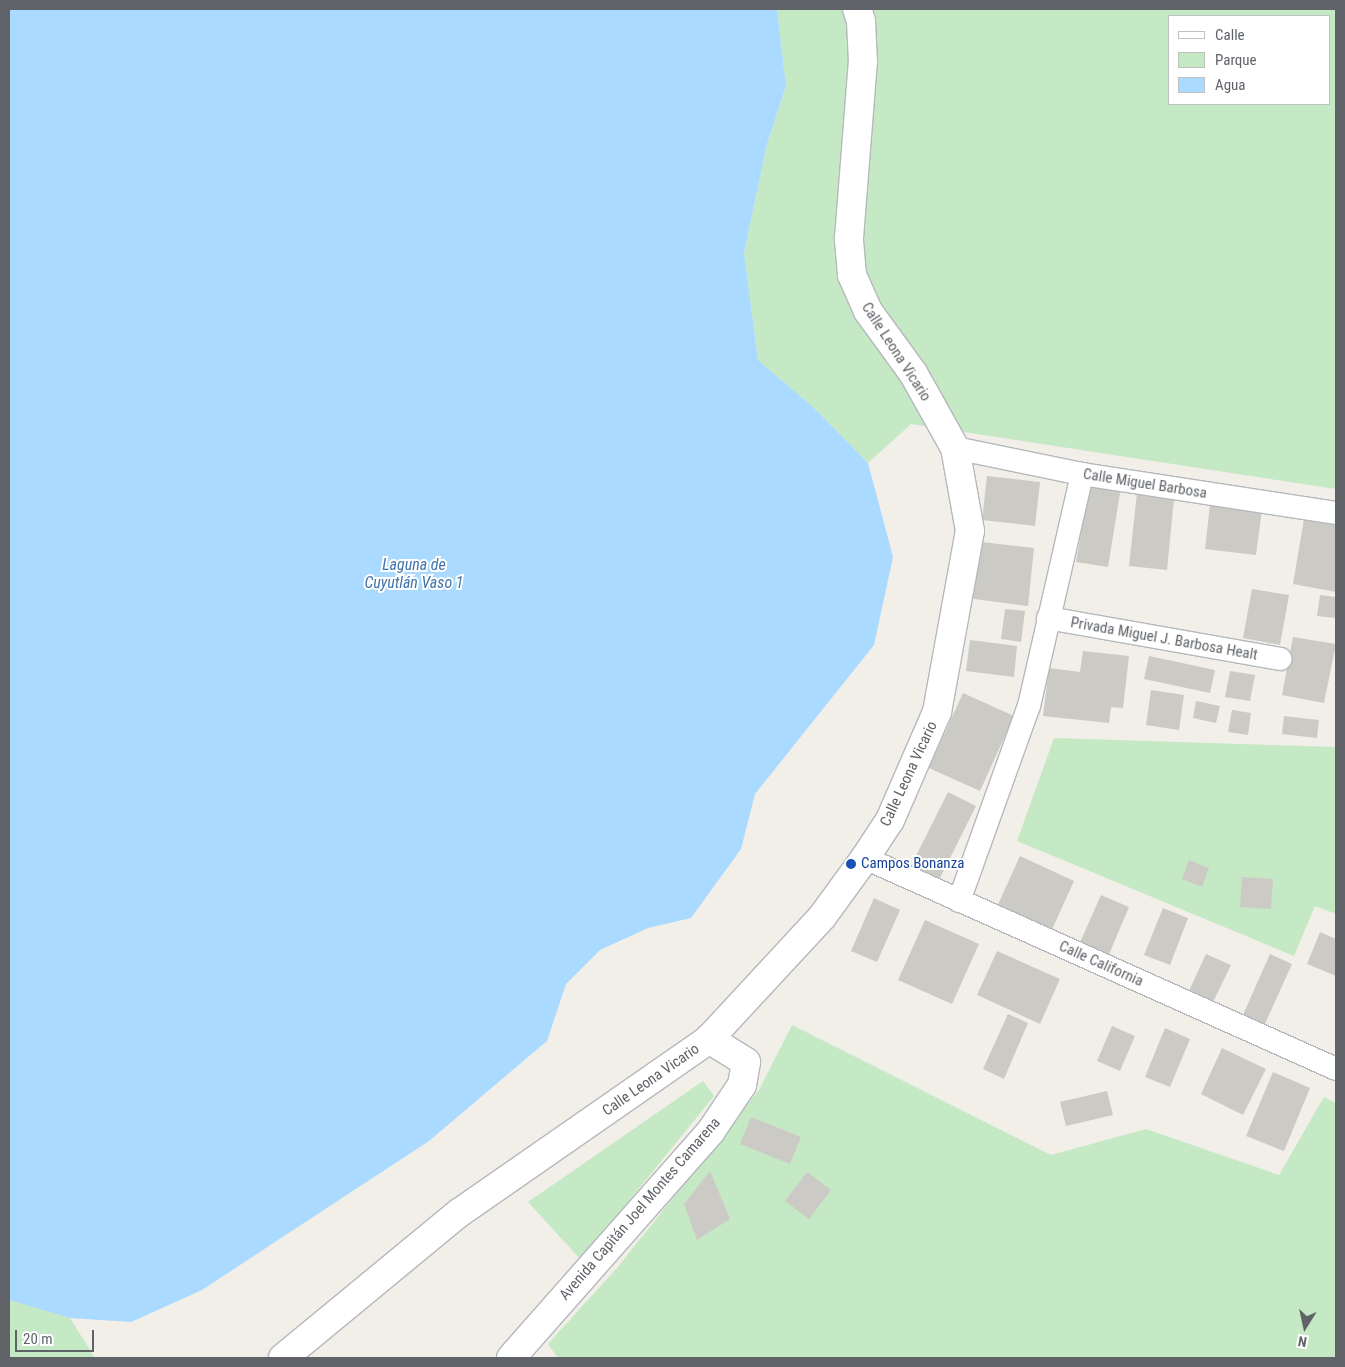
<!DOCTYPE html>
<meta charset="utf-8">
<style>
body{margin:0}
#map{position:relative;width:1345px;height:1367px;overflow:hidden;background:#f1efe8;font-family:"Roboto Condensed",sans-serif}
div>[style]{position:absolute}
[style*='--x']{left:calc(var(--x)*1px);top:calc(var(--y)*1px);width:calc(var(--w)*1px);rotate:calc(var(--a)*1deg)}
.green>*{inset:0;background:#c5e8c5}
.water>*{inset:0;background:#aadaff}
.building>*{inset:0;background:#cccac5}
.roads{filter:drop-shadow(1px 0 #b5b8bc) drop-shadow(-1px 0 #b5b8bc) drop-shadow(0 1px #b5b8bc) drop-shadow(0 -1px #b5b8bc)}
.street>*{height:22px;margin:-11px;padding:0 11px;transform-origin:11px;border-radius:11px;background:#fff}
.secondary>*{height:28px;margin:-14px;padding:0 14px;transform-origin:14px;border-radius:14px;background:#fff}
.dots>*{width:14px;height:14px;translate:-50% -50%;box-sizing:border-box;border:2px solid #fff;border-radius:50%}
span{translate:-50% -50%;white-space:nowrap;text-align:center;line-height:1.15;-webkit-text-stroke:4px #fff;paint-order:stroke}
.street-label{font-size:15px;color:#5f6368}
.transit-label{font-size:15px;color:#164399}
.left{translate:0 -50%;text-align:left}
.water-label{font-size:16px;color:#4174aa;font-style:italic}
.frame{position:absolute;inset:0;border:10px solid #5f6368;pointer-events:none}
.legend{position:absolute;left:1168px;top:15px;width:162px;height:90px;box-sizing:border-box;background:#fff;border:1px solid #bfc1c3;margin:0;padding:6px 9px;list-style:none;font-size:15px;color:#5f6368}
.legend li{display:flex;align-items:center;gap:10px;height:25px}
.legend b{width:25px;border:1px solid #bfc1c3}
.north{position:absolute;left:1280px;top:1302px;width:50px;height:50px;-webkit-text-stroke:4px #fff;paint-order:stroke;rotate:190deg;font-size:14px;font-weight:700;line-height:20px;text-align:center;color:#5f6368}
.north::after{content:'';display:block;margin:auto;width:18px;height:22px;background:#5f6368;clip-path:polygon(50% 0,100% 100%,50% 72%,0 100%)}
.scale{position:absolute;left:15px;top:1330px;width:79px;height:22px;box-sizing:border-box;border:2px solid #5f6368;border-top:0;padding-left:6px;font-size:15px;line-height:18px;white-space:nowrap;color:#5f6368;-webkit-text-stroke:4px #fff;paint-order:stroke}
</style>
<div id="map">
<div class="green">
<i style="clip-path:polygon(evenodd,777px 9px,1336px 9px,1336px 489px,911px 424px,868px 463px,813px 407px,758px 360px,744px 253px,767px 144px,786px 86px,777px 9px,1169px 16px,1329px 16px,1329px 104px,1169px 104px,1169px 16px)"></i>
<i style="clip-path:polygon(1054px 738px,1336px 747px,1336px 914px,1315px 906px,1294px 956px,1017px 841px)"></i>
<i style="clip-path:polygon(792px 1025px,1051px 1155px,1146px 1129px,1279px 1175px,1324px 1097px,1336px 1103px,1336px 1358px,558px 1358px,548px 1344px,617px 1268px,759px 1090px)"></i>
<i style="clip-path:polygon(703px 1081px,714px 1096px,581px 1260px,528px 1202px)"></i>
<i style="clip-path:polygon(9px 1300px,70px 1318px,95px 1358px,9px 1358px)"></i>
</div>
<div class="water">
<i style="clip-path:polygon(9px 9px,777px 9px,786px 86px,767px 144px,744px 253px,758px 360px,813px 407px,868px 463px,893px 557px,874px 645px,755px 794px,741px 849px,691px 918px,648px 928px,600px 950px,566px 984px,547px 1041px,429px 1141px,202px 1290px,131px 1322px,70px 1318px,9px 1300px)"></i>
</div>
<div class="building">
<i style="clip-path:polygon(987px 476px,1040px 482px,1035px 526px,982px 520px)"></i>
<i style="clip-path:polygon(1090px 482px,1121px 487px,1108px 567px,1076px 562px)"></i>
<i style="clip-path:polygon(1138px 484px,1175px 489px,1167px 570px,1129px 566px)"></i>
<i style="clip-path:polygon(1211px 496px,1263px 502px,1256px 555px,1205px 549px)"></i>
<i style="clip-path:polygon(1304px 519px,1336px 525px,1336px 592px,1293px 584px)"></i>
<i style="clip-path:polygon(973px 541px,1034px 548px,1028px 606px,967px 598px)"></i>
<i style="clip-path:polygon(1252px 589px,1289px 595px,1280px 645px,1243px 638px)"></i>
<i style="clip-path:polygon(1320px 595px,1336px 597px,1336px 618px,1317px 616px)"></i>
<i style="clip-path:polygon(1005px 609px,1025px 611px,1021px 642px,1001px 639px)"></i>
<i style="clip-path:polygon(1293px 637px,1336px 644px,1324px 703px,1282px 695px)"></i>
<i style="clip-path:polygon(970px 640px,1017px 646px,1014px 677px,966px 671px)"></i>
<i style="clip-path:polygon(1083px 651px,1129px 656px,1123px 708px,1111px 707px,1109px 723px,1043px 716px,1049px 668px,1080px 672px)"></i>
<i style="clip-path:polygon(1149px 656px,1215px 670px,1210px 693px,1144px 679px)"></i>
<i style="clip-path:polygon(1230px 671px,1255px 675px,1250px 701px,1225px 697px)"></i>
<i style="clip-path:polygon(1151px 690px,1184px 695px,1179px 730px,1146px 725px)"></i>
<i style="clip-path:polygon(963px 693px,1014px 716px,980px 791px,929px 768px)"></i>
<i style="clip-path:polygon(1196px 701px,1220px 706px,1216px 723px,1193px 718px)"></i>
<i style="clip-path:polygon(1232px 710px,1251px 713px,1248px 735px,1228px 732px)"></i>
<i style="clip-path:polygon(1284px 716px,1319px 720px,1317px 738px,1282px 734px)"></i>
<i style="clip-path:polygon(948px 792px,976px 806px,938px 882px,910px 868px)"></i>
<i style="clip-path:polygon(1020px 856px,1074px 881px,1049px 936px,995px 911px)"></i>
<i style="clip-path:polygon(1189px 860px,1209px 868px,1202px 887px,1182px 879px)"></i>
<i style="clip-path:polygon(1242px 877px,1273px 879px,1271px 909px,1240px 907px)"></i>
<i style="clip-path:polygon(1101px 895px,1129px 907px,1107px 959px,1078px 947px)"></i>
<i style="clip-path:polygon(874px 898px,900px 910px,877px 962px,851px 951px)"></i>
<i style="clip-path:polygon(1163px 908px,1188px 918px,1170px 965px,1144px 955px)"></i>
<i style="clip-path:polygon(925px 920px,979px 944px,952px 1004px,898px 980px)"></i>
<i style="clip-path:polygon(1320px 932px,1336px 939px,1336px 976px,1307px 964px)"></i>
<i style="clip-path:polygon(997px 951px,1060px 979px,1040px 1024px,977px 995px)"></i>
<i style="clip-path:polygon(1206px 954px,1231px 965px,1213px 1002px,1189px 991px)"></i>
<i style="clip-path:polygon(1270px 954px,1292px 964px,1264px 1026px,1242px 1017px)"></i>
<i style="clip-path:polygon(1008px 1014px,1028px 1023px,1004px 1079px,983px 1069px)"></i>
<i style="clip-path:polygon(1112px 1026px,1135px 1036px,1120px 1071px,1097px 1061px)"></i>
<i style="clip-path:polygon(1165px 1028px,1190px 1039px,1170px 1087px,1145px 1077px)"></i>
<i style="clip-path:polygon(1222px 1048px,1266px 1069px,1243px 1115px,1201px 1094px)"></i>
<i style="clip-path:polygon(1273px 1072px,1310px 1088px,1284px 1151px,1246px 1136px)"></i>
<i style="clip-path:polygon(1107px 1091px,1113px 1115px,1066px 1126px,1060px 1102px)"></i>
<i style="clip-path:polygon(751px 1117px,801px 1137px,790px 1164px,740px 1144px)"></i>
<i style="clip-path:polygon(710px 1171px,730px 1219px,697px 1240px,684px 1204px)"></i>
<i style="clip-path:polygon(807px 1172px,831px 1190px,809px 1219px,785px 1201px)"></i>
</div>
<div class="roads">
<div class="street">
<i style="--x:955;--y:448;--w:130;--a:11.6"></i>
<i style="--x:1082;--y:474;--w:257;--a:8.7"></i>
<i style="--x:1048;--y:618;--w:236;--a:10"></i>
<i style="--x:865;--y:858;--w:516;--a:24.13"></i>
<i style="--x:959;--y:901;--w:207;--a:-70.3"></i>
<i style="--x:1029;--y:706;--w:238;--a:-77.1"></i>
</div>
<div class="secondary">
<i style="--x:283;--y:1358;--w:228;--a:-39.5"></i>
<i style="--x:459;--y:1213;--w:305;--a:-34.8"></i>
<i style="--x:709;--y:1039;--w:166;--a:-47.2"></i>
<i style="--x:822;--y:917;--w:73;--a:-53.9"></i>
<i style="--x:865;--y:858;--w:45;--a:-56.7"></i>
<i style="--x:890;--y:820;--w:118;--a:-66.5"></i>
<i style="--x:937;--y:712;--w:184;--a:-79.7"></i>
<i style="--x:970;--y:531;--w:84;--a:-100.2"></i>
<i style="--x:955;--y:448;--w:86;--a:-119.2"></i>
<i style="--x:913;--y:373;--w:77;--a:-126"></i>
<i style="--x:868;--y:311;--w:39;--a:-114"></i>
<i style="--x:852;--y:275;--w:37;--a:-95"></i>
<i style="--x:849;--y:238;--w:177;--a:-85.5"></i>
<i style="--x:863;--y:62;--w:41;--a:-92.8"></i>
<i style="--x:861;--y:21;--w:13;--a:-108"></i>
<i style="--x:511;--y:1358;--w:303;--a:-48.6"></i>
<i style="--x:711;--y:1131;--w:55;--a:-56"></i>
<i style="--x:742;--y:1085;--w:23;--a:-80"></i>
<i style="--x:746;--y:1062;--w:44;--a:-148.1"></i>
</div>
</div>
<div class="dots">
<i style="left:851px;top:864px;background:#1a4fb4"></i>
</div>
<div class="street-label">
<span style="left:896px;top:352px;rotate:57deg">Calle Leona Vicario</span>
<span style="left:1145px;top:484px;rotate:9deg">Calle Miguel Barbosa</span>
<span style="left:1164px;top:639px;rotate:10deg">Privada Miguel J. Barbosa Healt</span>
<span style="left:909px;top:774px;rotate:-65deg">Calle Leona Vicario</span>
<span style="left:1101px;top:964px;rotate:24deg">Calle California</span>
<span style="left:651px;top:1080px;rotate:-35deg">Calle Leona Vicario</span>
<span style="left:640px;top:1209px;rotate:-49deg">Avenida Capitán Joel Montes Camarena</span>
</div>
<div class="transit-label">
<span class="left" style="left:861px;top:864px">Campos Bonanza</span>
</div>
<div class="water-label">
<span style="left:414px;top:574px">Laguna de<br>Cuyutlán Vaso 1</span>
</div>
<div class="frame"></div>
<ul class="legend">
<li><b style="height:6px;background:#fff"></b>Calle</li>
<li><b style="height:14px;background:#c5e8c5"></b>Parque</li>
<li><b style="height:14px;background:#aadaff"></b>Agua</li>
</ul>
<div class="north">N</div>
<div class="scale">20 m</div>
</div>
